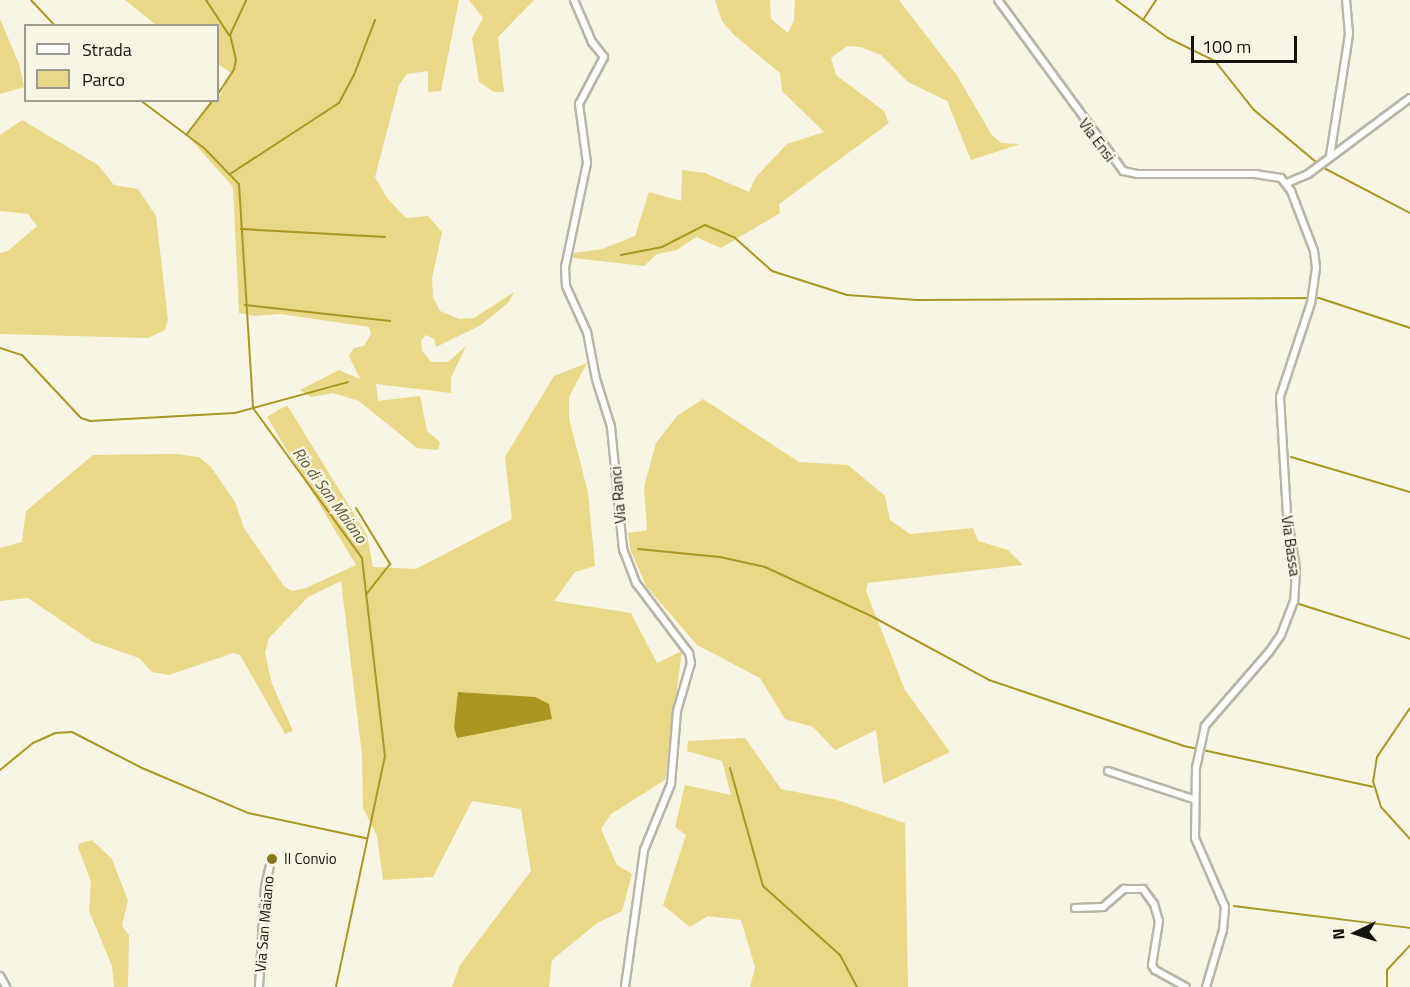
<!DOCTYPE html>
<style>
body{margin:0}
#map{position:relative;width:1410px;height:987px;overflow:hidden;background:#f8f5e5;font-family:"Titillium Web",sans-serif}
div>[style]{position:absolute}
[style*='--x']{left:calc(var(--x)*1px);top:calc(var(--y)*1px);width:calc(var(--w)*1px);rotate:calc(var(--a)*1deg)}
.green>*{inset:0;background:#e8d887}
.water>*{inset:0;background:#aa9620}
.stream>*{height:2px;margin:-1px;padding:0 1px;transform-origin:1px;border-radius:1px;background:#aa9620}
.roads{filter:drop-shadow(2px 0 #b8b5a6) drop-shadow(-2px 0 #b8b5a6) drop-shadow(0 2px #b8b5a6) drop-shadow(0 -2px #b8b5a6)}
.minor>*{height:6px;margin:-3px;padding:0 3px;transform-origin:3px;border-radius:3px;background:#fff}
.dots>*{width:16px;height:16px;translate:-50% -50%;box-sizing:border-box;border:3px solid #f8f5e5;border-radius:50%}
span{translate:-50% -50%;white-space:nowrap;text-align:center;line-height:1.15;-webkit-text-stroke:5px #f8f5e5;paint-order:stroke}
.street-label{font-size:15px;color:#15140e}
.poi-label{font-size:15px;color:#15140e}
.left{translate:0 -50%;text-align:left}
.water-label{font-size:16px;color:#5e562a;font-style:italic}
.legend{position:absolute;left:24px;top:24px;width:195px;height:78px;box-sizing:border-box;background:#f8f5e5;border:2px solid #9d9b8f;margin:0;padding:8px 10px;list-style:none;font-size:18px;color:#15140e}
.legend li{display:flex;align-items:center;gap:12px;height:30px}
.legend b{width:30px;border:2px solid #9d9b8f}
.north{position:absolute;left:1326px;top:903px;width:60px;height:60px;-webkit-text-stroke:4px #f8f5e5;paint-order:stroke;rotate:266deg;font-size:16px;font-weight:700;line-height:24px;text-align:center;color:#15140e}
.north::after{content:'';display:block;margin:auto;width:21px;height:27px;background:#15140e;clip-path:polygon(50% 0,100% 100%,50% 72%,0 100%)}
.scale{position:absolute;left:1191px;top:36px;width:106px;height:27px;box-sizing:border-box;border:3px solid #15140e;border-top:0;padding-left:8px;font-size:18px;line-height:21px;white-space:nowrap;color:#15140e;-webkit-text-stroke:4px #f8f5e5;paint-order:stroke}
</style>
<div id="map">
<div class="green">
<i style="clip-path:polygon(125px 0,459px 0,441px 91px,428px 92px,428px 71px,407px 74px,399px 85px,375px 177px,387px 198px,406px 218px,428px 216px,442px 232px,432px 278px,433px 297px,440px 311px,459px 319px,474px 318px,514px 292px,509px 302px,481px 325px,436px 347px,434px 339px,426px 335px,421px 340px,422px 351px,431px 362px,448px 362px,466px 346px,451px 378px,451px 393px,376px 384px,378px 401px,420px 396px,427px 431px,440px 442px,438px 450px,417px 448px,359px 401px,333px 393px,311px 397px,300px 390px,339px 370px,360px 379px,349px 356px,354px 348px,364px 346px,371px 334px,369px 327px,280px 314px,255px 316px,239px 313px,233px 187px,187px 135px,213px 101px,218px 100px,231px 73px,218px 64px,218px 26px,156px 25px)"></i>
<i style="clip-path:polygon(469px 0,534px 0,498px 37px,504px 92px,494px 92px,479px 82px,472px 38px,483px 18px)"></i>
<i style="clip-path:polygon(715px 0,770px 0,771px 19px,788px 33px,794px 20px,795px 0,899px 0,958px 77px,991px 134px,1001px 143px,1020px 144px,971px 160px,947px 101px,908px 82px,881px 55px,861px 47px,847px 46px,831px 58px,836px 75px,884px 111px,889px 123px,779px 204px,780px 213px,721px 248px,696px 237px,677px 250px,657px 254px,644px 266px,573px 258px,574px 253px,602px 249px,635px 236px,649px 192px,681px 201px,682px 170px,705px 173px,749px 192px,756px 177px,787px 144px,824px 132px,782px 91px,780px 73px,734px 35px,722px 21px)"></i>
<i style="clip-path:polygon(0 19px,19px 64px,24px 87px,0 94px)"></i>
<i style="clip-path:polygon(22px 120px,98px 165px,114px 185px,138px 189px,156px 216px,168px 320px,165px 330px,148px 338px,0 334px,0 253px,8px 251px,37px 226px,28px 214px,0 211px,0 135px)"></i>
<i style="clip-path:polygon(587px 363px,569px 397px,569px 418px,588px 493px,595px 566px,575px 572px,554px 601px,631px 613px,657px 663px,682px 651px,665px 780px,611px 814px,601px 829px,617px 865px,632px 874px,622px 911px,597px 923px,552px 960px,549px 987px,452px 987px,460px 965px,531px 871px,521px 809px,472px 801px,433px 877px,383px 880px,377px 836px,363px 808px,362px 755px,341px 581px,308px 597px,269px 638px,265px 653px,272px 684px,293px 731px,285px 734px,240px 655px,233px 653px,169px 675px,152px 672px,139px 658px,93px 642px,28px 598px,0 601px,0 548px,22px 542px,26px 511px,93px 455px,175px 454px,199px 457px,211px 467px,235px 502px,244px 528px,284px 586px,292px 591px,306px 588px,356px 565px,267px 417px,287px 405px,367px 535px,373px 567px,416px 569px,512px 519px,505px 457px,554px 376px)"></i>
<i style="clip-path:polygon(703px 399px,799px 462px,848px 465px,885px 496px,890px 520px,910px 534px,973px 528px,978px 541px,1008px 550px,1023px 565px,868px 583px,866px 591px,905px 690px,950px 752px,883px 784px,876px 730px,835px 750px,813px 727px,785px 719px,760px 678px,697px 645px,646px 586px,631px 551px,628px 533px,647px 530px,644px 487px,656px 443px,677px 416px)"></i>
<i style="clip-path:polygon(745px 738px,781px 789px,837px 800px,905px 823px,908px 987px,750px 987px,755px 967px,741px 920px,708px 916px,690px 927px,663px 905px,686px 835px,675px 827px,685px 785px,731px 795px,722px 761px,687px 751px,688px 741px)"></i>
<i style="clip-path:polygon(92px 840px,112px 859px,128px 901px,122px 926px,129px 935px,128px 987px,114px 987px,112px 966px,89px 911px,91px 882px,78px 847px,80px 843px)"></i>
</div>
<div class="water">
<i style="clip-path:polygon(458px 692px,535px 697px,549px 704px,552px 719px,457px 738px,454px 727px)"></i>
</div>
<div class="stream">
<i style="--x:31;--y:0;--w:35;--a:47"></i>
<i style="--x:206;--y:0;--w:42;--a:56.7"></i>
<i style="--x:1116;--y:0;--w:64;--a:36.2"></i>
<i style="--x:1168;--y:38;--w:52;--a:26.1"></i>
<i style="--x:1215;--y:61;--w:63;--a:51.5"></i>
<i style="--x:1254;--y:110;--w:89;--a:40"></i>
<i style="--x:1322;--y:167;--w:99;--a:27.6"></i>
<i style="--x:1143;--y:20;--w:24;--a:-57"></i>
<i style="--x:218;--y:94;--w:30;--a:-57"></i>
<i style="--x:234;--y:69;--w:9;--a:-77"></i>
<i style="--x:236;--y:60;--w:26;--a:-103"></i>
<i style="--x:230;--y:35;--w:38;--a:-65"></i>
<i style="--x:140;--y:100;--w:80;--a:36.9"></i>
<i style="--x:204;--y:148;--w:50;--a:45.8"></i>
<i style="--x:239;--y:184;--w:224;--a:86.4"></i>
<i style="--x:253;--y:408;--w:185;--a:54"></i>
<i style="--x:362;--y:558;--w:199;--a:83.4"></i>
<i style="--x:385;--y:756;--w:236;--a:102"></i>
<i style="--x:187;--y:134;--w:43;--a:-52.6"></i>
<i style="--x:230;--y:174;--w:130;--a:-33.1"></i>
<i style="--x:339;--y:103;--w:32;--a:-62"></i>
<i style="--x:354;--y:75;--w:59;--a:-69.1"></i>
<i style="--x:241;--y:229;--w:144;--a:3.2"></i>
<i style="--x:621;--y:255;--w:42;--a:-11"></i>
<i style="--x:662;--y:247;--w:48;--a:-27.1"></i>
<i style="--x:705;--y:225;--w:33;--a:23"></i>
<i style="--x:735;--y:238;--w:50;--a:41.7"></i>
<i style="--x:772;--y:271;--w:79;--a:17.7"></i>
<i style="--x:847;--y:295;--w:70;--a:4.1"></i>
<i style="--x:917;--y:300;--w:402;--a:-0.3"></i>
<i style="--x:1319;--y:298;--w:96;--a:18.2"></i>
<i style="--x:245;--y:305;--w:146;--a:6.3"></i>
<i style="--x:0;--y:348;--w:23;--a:18"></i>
<i style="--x:22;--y:355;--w:86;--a:46.9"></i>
<i style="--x:81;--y:418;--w:9;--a:18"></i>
<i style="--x:90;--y:421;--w:145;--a:-3.2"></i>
<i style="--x:235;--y:413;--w:117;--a:-15.3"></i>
<i style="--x:1291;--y:457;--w:124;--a:16.4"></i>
<i style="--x:356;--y:508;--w:66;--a:58.7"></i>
<i style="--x:390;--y:564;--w:39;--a:128"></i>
<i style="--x:638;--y:549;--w:82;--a:5.6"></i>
<i style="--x:720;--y:557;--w:46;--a:12.5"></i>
<i style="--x:765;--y:567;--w:119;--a:24.8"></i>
<i style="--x:873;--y:617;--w:132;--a:28.5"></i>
<i style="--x:989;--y:680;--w:206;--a:18.7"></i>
<i style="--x:1184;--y:746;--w:193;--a:12.2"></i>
<i style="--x:1299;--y:604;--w:116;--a:17.5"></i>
<i style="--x:1410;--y:708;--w:59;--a:124"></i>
<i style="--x:1377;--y:757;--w:24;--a:99"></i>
<i style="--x:1373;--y:781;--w:27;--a:73"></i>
<i style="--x:1381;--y:807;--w:43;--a:47.8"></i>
<i style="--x:730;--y:768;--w:123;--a:74.4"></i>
<i style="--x:763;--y:886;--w:103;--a:41.9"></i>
<i style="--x:840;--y:955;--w:36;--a:62"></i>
<i style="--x:0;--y:770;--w:43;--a:-39.3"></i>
<i style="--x:33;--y:743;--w:24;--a:-24"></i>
<i style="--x:55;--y:733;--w:17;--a:-3"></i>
<i style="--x:72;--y:732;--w:79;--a:27.2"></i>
<i style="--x:142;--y:768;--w:115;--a:23"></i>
<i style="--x:248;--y:813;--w:121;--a:12"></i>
<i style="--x:1234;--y:906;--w:177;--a:7.1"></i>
<i style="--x:1387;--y:987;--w:17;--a:-90"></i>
<i style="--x:1387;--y:970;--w:34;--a:-47"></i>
</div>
<div class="roads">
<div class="minor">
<i style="--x:574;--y:0;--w:46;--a:66.8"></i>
<i style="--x:592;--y:42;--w:19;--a:51"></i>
<i style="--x:604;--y:57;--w:53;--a:118"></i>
<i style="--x:579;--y:104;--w:60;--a:82.3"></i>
<i style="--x:587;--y:163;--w:106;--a:101.9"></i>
<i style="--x:565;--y:267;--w:19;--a:87"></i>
<i style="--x:566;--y:286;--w:51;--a:65.5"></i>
<i style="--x:587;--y:332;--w:48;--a:79.2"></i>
<i style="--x:596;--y:379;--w:50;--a:72.6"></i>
<i style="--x:611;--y:427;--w:123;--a:84.4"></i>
<i style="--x:623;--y:549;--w:36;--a:69"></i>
<i style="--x:636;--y:583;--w:88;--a:52.9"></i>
<i style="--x:689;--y:653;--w:10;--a:79"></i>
<i style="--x:691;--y:663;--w:50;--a:106.3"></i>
<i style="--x:677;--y:711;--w:73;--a:94.7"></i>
<i style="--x:671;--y:784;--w:71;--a:112.2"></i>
<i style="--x:644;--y:850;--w:138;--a:97.9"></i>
<i style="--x:998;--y:0;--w:212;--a:53.8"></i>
<i style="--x:1123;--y:171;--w:14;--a:12"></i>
<i style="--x:1137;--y:174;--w:118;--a:0"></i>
<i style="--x:1255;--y:174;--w:26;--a:9"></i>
<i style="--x:1281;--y:178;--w:16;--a:52"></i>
<i style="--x:1291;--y:191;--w:64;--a:69"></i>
<i style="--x:1314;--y:251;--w:17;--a:83"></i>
<i style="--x:1316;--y:268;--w:35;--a:98"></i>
<i style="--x:1311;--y:303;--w:99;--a:108.3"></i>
<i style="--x:1280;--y:397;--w:118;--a:86.6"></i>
<i style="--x:1287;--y:515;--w:54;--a:80.4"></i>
<i style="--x:1296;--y:568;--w:33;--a:93"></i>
<i style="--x:1294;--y:601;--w:36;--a:111"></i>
<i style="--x:1281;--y:635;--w:21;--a:125"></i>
<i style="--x:1269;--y:652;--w:98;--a:130.9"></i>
<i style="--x:1205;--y:726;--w:43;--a:102.1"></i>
<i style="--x:1196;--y:768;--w:70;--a:90.8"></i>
<i style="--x:1195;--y:838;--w:75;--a:66.5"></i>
<i style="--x:1225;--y:907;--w:23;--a:95"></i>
<i style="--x:1223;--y:930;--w:59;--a:106.6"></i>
<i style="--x:1330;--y:156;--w:123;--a:-81.1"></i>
<i style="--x:1349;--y:34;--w:34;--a:-95"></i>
<i style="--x:1287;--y:183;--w:23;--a:-23"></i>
<i style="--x:1308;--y:174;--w:127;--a:-36.7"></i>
<i style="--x:1108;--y:771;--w:89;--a:18.2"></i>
<i style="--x:1075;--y:908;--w:28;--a:-2"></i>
<i style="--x:1103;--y:907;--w:28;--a:-41"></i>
<i style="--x:1124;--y:889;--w:19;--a:0"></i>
<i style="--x:1143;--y:889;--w:19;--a:54"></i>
<i style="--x:1154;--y:904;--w:18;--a:74"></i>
<i style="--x:1159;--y:921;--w:45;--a:99"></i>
<i style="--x:1152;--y:965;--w:6;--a:59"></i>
<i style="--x:1155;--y:970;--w:35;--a:29"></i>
<i style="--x:0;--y:976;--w:13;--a:61"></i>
<i style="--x:259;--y:987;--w:100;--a:-86.6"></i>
<i style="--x:265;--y:887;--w:26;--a:-77"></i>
</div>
</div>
<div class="dots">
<i style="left:272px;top:859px;background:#867519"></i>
</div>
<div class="street-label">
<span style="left:1097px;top:140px;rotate:53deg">Via Ensi</span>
<span style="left:618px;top:495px;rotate:-95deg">Via Ranci</span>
<span style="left:1291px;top:546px;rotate:82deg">Via Bassa</span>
<span style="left:264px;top:924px;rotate:-85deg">Via San Maiano</span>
</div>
<div class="poi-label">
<span class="left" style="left:284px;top:859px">Il Convio</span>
</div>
<div class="water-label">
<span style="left:330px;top:495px;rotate:54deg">Rio di San Maiano</span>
</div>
<ul class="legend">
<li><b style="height:8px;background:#fff"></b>Strada</li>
<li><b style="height:16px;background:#e8d887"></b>Parco</li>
</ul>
<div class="north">N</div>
<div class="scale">100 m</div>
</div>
